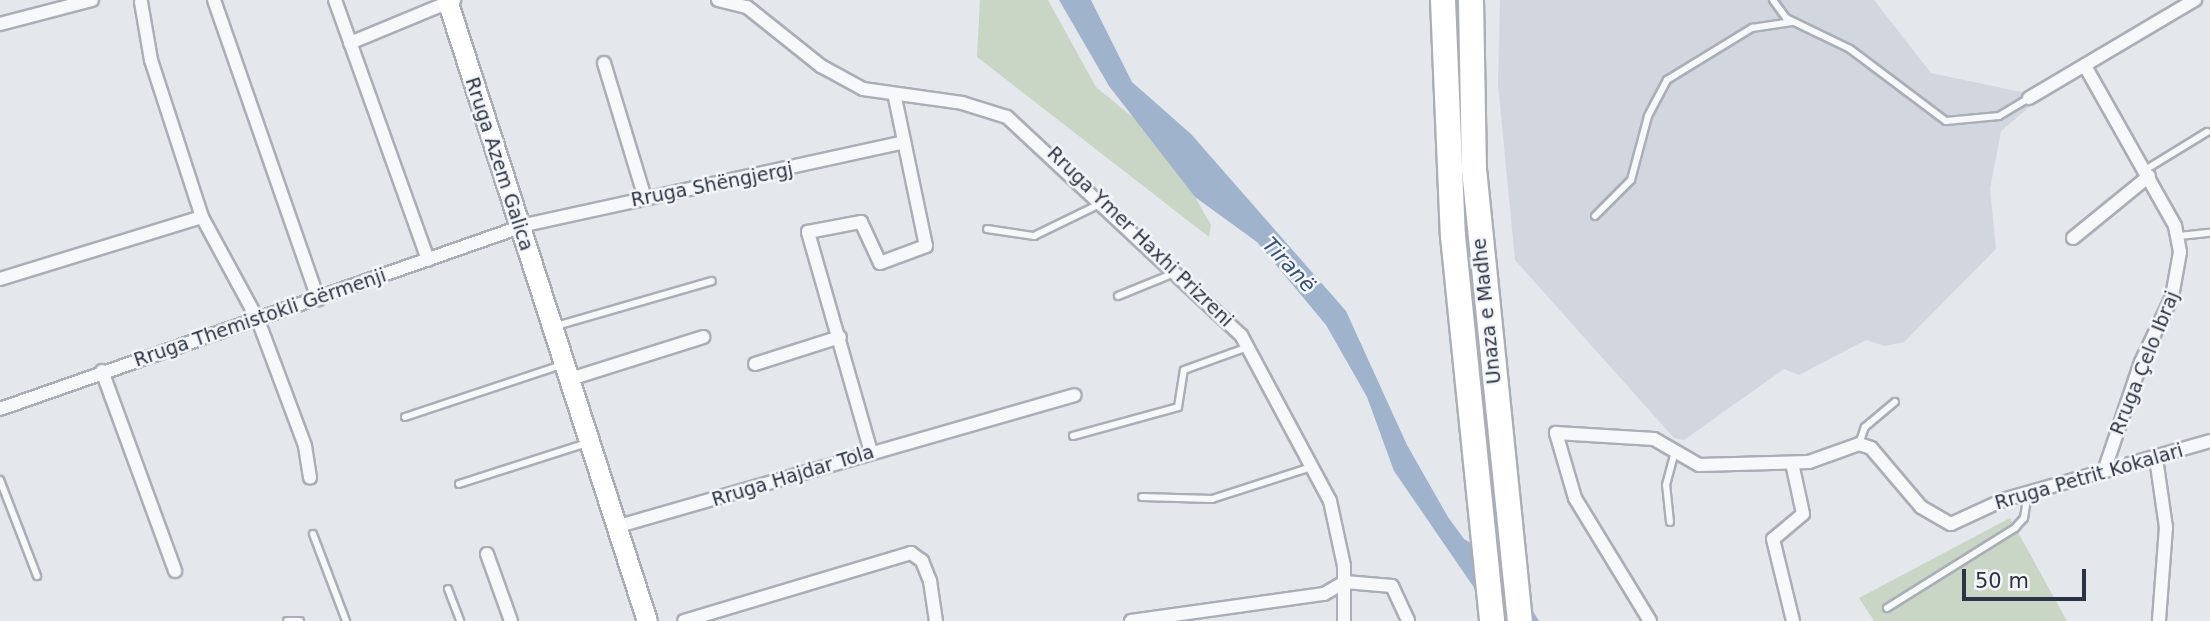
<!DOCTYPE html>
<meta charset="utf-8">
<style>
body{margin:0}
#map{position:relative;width:2210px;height:621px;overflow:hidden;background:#e4e7ec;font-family:"DejaVu Sans",sans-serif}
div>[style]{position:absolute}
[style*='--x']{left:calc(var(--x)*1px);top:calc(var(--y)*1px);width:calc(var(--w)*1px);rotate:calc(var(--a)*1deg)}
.built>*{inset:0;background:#d2d6de}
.green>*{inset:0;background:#c9d6c5}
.water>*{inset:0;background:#9fb4cc}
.roads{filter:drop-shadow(2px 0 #a9aeb7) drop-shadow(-2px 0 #a9aeb7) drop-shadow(0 2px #a9aeb7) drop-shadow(0 -2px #a9aeb7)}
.lane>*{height:6px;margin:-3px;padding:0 3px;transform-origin:3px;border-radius:3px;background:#f7f8fa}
.street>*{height:12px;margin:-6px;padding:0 6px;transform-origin:6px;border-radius:6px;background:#f7f8fa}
.secondary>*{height:19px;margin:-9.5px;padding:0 9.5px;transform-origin:9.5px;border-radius:9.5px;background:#fff}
.highway>*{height:24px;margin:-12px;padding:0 12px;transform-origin:12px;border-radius:12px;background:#fff}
span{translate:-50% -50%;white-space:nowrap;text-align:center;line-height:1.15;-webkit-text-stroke:5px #f4f6f9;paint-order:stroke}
.street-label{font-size:19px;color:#2b3445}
.water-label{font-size:21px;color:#34527a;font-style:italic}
.scale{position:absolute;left:1962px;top:569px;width:124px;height:32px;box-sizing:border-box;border:4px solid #2b3445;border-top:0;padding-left:9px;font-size:21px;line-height:24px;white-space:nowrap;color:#2b3445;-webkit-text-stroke:5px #f4f6f9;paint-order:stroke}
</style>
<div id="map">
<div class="built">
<i style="clip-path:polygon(1500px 0,1874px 0,1931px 73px,2021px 92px,2033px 104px,2001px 131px,1990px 189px,1996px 249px,1904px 342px,1885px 346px,1866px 340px,1799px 375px,1784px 369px,1684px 440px,1674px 438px,1515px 260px,1498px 84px)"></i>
</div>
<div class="green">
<i style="clip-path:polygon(980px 0,1048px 0,1096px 87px,1140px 123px,1195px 197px,1211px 225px,1209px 237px,977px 57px)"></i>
<i style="clip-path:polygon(2010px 518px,2067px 621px,1874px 621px,1859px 598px)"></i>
</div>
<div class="water">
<i style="clip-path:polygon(1059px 0,1091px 0,1132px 82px,1191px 134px,1346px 311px,1407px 445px,1448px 517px,1464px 539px,1500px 560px,1510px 554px,1506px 567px,1539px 621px,1505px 621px,1475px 589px,1394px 471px,1367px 397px,1326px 325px,1257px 242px,1195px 197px,1109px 86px)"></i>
</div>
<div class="roads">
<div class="lane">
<i style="--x:1773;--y:0;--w:22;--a:54"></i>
<i style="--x:1786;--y:18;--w:71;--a:25.8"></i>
<i style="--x:1850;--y:49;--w:120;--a:36.9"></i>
<i style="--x:1946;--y:121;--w:53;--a:-5.4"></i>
<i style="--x:1999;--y:116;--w:35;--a:-31"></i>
<i style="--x:2145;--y:170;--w:73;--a:-31.5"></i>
<i style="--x:1595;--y:216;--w:51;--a:-45"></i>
<i style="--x:1631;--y:180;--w:66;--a:-75.1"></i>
<i style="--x:1648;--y:116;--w:41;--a:-62.2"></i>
<i style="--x:1667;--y:80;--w:100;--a:-31.5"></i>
<i style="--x:1752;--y:28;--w:40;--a:-8.5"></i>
<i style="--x:987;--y:229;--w:48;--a:8.5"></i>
<i style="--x:1034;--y:236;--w:76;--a:-25.9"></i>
<i style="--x:2179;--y:236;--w:31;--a:-6"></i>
<i style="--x:1118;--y:296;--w:58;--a:-22.2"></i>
<i style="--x:556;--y:326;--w:162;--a:-16.1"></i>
<i style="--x:405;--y:417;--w:164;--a:-18.4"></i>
<i style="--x:1073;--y:436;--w:109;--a:-15.4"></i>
<i style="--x:1178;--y:407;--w:37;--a:-81"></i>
<i style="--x:1184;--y:370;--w:68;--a:-19.8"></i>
<i style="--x:1859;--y:444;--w:18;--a:-71"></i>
<i style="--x:1865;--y:427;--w:39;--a:-40"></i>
<i style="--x:0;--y:480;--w:103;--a:68.9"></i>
<i style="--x:459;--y:484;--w:134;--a:-17.8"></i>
<i style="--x:1142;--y:497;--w:70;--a:1.6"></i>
<i style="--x:1212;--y:499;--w:104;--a:-17.9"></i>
<i style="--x:1670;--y:522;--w:37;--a:-96"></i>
<i style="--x:1666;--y:485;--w:30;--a:-75"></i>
<i style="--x:313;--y:534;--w:93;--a:69.2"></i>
<i style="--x:448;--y:589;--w:34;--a:69"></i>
<i style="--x:1887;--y:608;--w:151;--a:-32"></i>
<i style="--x:2015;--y:528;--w:13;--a:-48"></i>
<i style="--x:2024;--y:518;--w:25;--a:-81"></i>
<i style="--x:287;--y:621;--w:13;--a:0"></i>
</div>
<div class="street">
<i style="--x:214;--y:0;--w:317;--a:70.8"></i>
<i style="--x:335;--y:0;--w:276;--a:70.3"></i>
<i style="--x:718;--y:0;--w:30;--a:14"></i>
<i style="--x:747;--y:7;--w:95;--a:38.6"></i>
<i style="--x:821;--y:66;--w:48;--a:28.7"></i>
<i style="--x:863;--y:89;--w:100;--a:8"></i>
<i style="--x:962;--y:103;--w:47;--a:17.3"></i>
<i style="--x:1007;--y:117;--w:320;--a:43"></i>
<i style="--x:1241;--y:335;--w:188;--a:61.8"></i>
<i style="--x:1330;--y:501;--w:66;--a:77.8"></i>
<i style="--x:1344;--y:566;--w:55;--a:90"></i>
<i style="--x:141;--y:2;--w:59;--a:80.2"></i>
<i style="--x:151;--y:60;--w:165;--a:72"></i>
<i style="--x:202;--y:217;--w:117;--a:61.5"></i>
<i style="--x:258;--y:320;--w:134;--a:69.5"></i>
<i style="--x:305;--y:446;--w:32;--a:81"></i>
<i style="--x:0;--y:24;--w:95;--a:-14.6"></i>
<i style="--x:350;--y:43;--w:113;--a:-22.5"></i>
<i style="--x:604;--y:63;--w:141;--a:73.1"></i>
<i style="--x:2085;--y:66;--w:184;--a:60.6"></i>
<i style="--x:2175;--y:226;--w:26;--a:79"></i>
<i style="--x:2180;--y:252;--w:46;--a:100.1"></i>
<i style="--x:2172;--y:297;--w:72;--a:115.5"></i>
<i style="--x:2141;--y:362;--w:115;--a:108.7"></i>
<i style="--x:2029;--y:98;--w:193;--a:-30.6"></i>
<i style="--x:2073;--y:238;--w:98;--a:-39.2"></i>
<i style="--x:0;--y:279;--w:211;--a:-17.1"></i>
<i style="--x:755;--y:364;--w:89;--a:-17.6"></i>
<i style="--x:102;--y:371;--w:213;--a:69.9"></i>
<i style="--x:567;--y:380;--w:143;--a:-17.5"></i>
<i style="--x:0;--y:409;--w:560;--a:-19.28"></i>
<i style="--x:529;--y:224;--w:384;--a:-12.3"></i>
<i style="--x:871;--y:452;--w:229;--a:-106"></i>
<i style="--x:808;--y:232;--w:54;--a:-10.7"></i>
<i style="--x:861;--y:222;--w:45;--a:65.1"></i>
<i style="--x:880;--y:263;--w:49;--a:-20.3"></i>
<i style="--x:926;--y:246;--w:151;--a:-101.8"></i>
<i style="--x:2156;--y:458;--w:70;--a:81.8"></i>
<i style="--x:2166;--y:527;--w:94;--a:94.3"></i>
<i style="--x:1792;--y:463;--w:52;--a:77.8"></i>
<i style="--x:1803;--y:514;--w:39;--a:140"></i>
<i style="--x:1773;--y:539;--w:84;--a:76.3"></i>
<i style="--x:615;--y:527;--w:478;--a:-16"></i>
<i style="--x:487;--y:554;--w:71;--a:70.3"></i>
<i style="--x:1345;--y:582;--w:47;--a:4.9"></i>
<i style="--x:1392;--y:586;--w:38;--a:65"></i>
<i style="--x:684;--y:621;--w:237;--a:-16.7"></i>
<i style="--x:911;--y:553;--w:14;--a:36"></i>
<i style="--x:922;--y:561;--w:22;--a:68"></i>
<i style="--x:930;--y:581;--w:40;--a:81.5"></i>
<i style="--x:1131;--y:621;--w:195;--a:-8"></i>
<i style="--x:1324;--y:594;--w:24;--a:-30"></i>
<i style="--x:1650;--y:621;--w:144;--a:-121.4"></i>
<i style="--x:1575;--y:498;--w:68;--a:-106.3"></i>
<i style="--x:1556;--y:433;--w:98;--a:3.5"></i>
<i style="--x:1654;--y:439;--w:52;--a:30"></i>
<i style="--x:1699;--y:465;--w:110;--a:-1.6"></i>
<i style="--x:1809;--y:462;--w:53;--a:-19.8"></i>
<i style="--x:1859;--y:444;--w:13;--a:18"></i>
<i style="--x:1871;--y:448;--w:77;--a:49.7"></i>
<i style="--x:1921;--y:507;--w:34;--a:30"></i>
<i style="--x:1951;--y:524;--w:57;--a:-24.8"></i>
<i style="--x:2003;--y:500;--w:215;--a:-15.9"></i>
</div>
<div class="secondary">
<i style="--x:447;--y:0;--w:652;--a:72.15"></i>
</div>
<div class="highway">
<i style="--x:1443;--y:0;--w:236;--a:87.6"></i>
<i style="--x:1453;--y:236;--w:387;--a:84.2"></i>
<i style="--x:1471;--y:0;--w:169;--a:89"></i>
<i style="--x:1474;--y:169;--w:454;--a:84.2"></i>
</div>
</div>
<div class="street-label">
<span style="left:499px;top:164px;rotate:72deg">Rruga Azem Galica</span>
<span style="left:712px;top:185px;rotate:-11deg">Rruga Shëngjergj</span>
<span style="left:1140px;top:237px;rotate:44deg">Rruga Ymer Haxhi Prizreni</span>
<span style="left:1487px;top:311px;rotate:-96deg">Unaza e Madhe</span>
<span style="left:260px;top:318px;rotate:-19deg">Rruga Themistokli Gërmenji</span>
<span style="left:2145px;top:363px;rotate:-68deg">Rruga Çelo Ibraj</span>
<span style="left:793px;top:476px;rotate:-17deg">Rruga Hajdar Tola</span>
<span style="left:2089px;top:477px;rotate:-16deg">Rruga Petrit Kokalari</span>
</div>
<div class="water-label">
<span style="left:1289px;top:265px;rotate:47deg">Tiranë</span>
</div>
<div class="scale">50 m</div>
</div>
